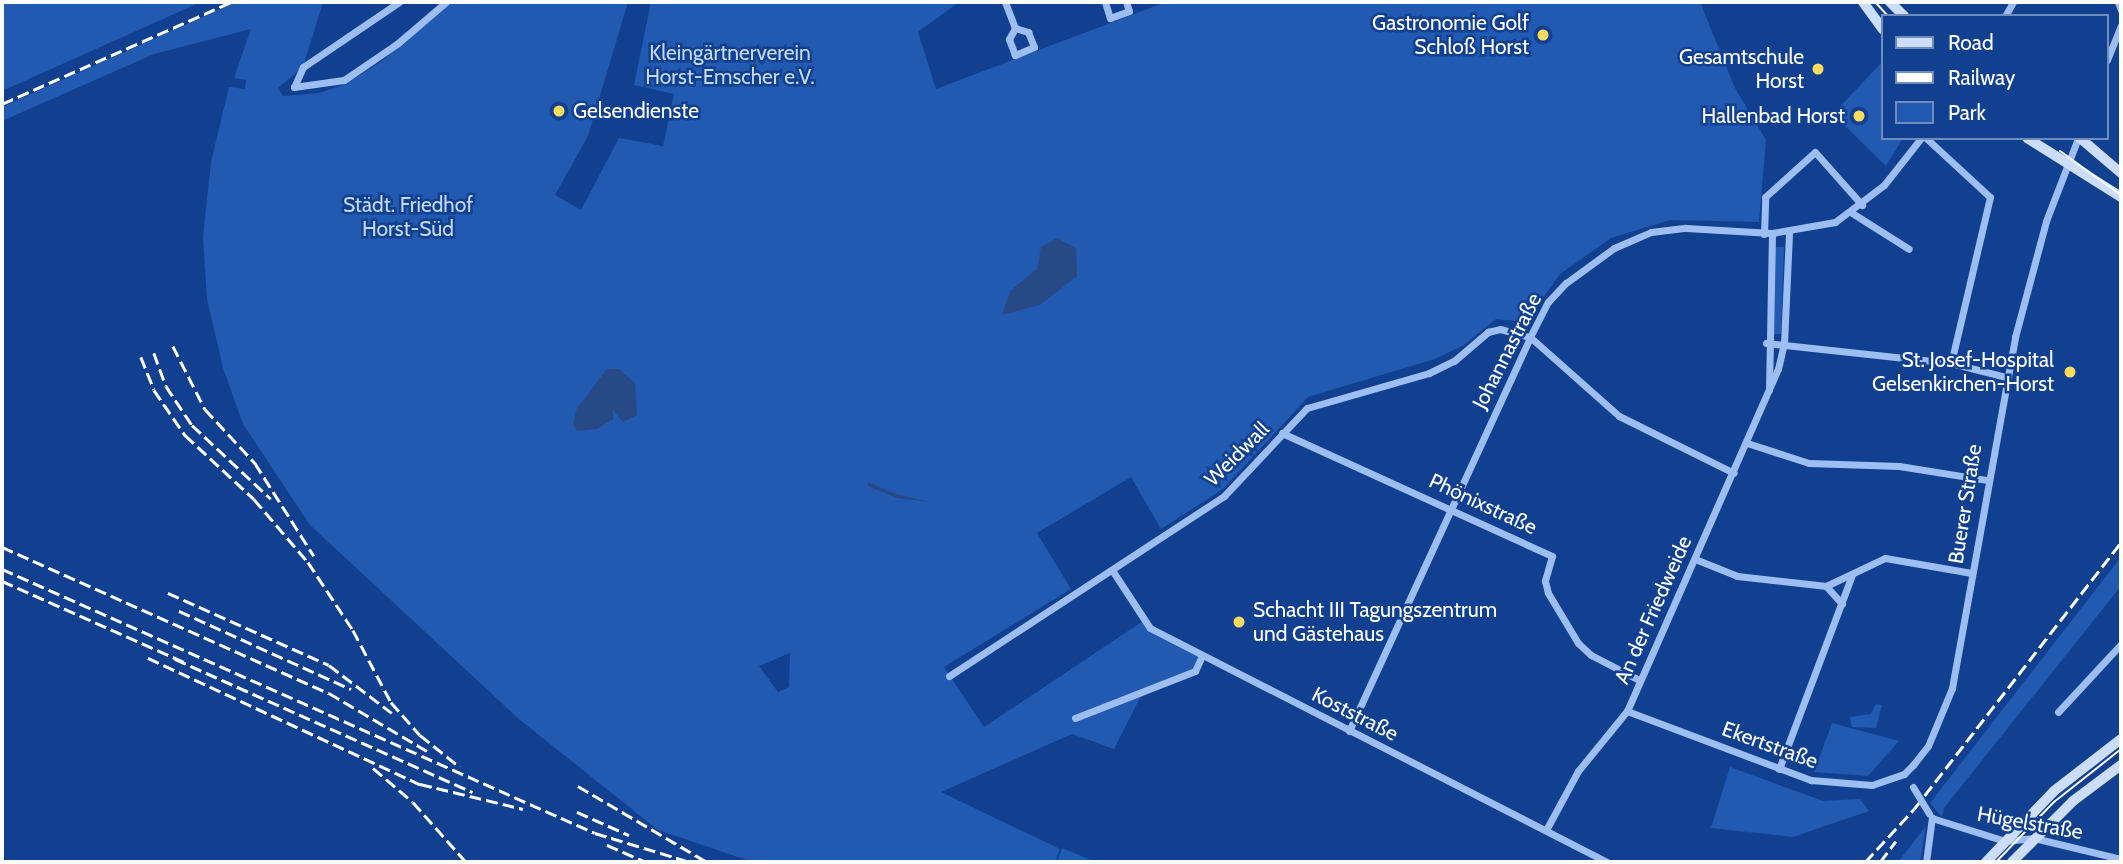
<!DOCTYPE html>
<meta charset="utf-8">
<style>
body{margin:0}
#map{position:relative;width:2123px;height:864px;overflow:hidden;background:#114091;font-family:Cabin,sans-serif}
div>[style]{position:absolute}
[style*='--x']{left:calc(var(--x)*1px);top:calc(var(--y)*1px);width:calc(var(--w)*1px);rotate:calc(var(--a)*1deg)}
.green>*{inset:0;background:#2259b1}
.water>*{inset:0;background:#274a86}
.street>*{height:7px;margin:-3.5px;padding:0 3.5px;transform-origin:3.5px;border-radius:3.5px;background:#9dbef3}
.secondary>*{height:10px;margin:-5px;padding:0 5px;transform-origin:5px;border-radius:5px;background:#ccddfd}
.tram>*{height:2px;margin:-1px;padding:0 1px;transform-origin:1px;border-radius:1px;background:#fff}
.rail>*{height:2.5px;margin-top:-1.25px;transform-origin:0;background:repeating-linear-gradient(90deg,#fff 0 12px,transparent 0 17px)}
.street-bridge>*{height:7px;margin:-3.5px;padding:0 3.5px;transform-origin:3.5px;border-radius:3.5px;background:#9dbef3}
.dots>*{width:19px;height:19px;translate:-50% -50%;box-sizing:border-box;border:4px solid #114091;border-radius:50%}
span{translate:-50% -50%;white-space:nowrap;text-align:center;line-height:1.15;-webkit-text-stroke:5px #114091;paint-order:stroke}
.poi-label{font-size:21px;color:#fff}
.right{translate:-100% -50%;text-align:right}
.left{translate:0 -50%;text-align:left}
.park-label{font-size:21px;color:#c4dafd}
.street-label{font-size:21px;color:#fff}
.frame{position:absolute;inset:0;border:4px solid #fff;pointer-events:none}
.legend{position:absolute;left:1881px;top:14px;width:228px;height:126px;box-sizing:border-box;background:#114091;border:2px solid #708cbd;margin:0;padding:9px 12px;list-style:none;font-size:21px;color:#fff}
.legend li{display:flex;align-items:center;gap:14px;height:35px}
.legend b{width:35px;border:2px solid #708cbd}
</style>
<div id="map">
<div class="green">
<i style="clip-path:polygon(2px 2px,201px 2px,2px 91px)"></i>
<i style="clip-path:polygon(evenodd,236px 2px,323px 2px,303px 67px,278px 88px,283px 96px,319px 93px,346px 84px,382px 61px,452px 2px,628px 2px,588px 136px,555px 195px,581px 210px,619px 138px,663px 146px,674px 94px,634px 85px,651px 2px,959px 2px,918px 32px,936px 89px,1166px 2px,1700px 2px,1735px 88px,1766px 140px,1759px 222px,1670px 220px,1611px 238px,1560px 274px,1526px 322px,1496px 319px,1464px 345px,1435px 359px,1308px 397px,1223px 489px,1161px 529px,1131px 477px,1037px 533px,1071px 589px,944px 667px,984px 727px,1143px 621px,1202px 656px,1195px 671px,1144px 690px,1114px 749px,1072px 734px,941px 792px,1060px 849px,1055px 862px,753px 862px,658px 830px,520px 720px,310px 525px,243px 424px,223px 368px,207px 299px,203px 237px,211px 162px,229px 87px,245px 89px,246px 80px,234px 78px,251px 29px,154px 54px,2px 121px,2px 107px,236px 2px,790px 653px,789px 687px,778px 692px,759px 666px,790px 653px)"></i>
<i style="clip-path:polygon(1883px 61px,1883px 138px,1903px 138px,1886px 166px,1833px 114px)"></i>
<i style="clip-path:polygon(1774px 247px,1784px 247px,1781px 334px,1771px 334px)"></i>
<i style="clip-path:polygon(2121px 557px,2121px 586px,1944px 808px,1942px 817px,1930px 803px)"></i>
<i style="clip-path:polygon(1876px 704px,1882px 705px,1876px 728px,1852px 727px,1850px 717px,1871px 714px)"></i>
<i style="clip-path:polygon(1832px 723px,1899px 741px,1868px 776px,1814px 772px)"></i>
<i style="clip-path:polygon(1730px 767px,1823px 801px,1860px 799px,1869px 811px,1793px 837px,1711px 828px)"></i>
<i style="clip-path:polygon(1926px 826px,1920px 862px,1898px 862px)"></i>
<i style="clip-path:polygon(1062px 848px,1096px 862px,1057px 862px)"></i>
</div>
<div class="water">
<i style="clip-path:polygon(1057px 238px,1076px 248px,1077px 276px,1040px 305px,1002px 315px,1010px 291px,1037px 269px,1041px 247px)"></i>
<i style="clip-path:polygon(607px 369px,619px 369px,635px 383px,637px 415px,623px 422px,613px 410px,613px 419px,597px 429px,577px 431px,573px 424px,577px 408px)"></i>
<i style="clip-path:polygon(868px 482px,896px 494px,929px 502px,897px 498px,868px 486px)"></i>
</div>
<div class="street">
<i style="--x:399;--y:2;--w:116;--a:145.9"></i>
<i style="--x:303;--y:67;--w:22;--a:114"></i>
<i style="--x:294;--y:87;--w:50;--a:-8"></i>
<i style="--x:344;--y:80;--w:65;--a:-34.4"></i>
<i style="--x:398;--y:43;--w:63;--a:-40.5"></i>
<i style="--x:1005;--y:2;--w:28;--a:69"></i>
<i style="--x:1015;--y:28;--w:14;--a:17"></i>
<i style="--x:1028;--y:32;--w:16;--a:68"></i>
<i style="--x:1034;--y:47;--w:21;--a:157"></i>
<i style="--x:1015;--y:55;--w:17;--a:-111"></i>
<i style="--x:1009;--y:39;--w:13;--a:-61"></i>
<i style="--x:1105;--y:2;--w:17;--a:73"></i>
<i style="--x:1110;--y:18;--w:20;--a:-20"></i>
<i style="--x:1129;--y:11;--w:9;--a:-108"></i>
<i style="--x:2118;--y:2;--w:9;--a:69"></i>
<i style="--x:2005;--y:16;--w:16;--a:-60"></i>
<i style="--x:2107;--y:60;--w:37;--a:-68"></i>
<i style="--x:1926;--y:138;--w:87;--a:42.7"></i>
<i style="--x:1990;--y:197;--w:171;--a:103.2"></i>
<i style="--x:1852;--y:213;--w:67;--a:32.3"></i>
<i style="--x:1764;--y:234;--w:37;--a:-88"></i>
<i style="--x:1765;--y:197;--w:67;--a:-42"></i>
<i style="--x:1815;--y:152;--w:71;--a:48.4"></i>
<i style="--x:1766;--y:343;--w:186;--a:6.2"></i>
<i style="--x:1951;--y:363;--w:57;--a:14.3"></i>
<i style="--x:1769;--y:390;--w:157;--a:-88.9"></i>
<i style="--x:1282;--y:433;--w:297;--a:24.5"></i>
<i style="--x:1552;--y:556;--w:26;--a:106"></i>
<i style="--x:1545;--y:581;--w:12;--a:76"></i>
<i style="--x:1548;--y:593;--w:58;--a:59"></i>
<i style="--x:1578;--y:643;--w:18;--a:43"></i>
<i style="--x:1591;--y:655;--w:54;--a:27.5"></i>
<i style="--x:1747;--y:443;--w:65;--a:17.9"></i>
<i style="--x:1809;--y:463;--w:90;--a:1.9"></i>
<i style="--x:1899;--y:466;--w:88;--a:9.1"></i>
<i style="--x:1695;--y:559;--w:45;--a:22"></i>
<i style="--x:1737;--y:576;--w:90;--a:6.4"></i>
<i style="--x:1826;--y:586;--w:65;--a:-25.4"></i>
<i style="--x:1885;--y:558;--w:88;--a:9.8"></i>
<i style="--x:1112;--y:570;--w:69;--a:56.8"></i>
<i style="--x:1150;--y:628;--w:513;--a:27.11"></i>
<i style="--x:1826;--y:586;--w:24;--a:48"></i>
<i style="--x:949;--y:676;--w:329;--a:-33.2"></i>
<i style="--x:1224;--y:496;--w:121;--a:-46.7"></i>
<i style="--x:1307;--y:408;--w:127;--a:-16"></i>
<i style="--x:1429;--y:373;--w:28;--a:-26"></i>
<i style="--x:1454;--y:361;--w:45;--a:-40.5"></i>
<i style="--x:1488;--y:332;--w:12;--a:-14"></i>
<i style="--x:1500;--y:329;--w:31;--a:15"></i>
<i style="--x:1530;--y:337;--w:119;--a:41.6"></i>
<i style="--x:1619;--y:416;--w:128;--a:26.4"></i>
<i style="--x:1627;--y:711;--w:197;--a:20.6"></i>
<i style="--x:1811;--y:780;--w:61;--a:4.7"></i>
<i style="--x:1872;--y:785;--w:34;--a:-19"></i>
<i style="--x:1904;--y:774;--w:13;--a:-45"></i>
<i style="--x:1913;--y:765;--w:24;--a:-52"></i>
<i style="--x:1928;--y:746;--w:63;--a:-67.5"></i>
<i style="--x:1952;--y:688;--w:357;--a:-79.8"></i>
<i style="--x:2015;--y:337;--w:120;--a:-75"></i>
<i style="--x:2046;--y:221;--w:89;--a:-68.9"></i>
<i style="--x:2058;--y:712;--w:93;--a:-47.2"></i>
<i style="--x:1075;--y:718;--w:129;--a:-21.4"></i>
<i style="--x:1195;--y:671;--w:17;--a:-65"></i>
<i style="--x:1349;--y:731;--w:434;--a:-65.3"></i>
<i style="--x:1530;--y:337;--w:39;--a:-63"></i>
<i style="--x:1548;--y:302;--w:26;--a:-47"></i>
<i style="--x:1566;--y:283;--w:59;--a:-36.1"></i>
<i style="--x:1614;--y:248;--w:40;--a:-23.4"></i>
<i style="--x:1651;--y:232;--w:35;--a:-7"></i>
<i style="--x:1686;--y:228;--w:86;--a:3.3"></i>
<i style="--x:1772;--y:233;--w:64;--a:-9.9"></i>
<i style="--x:1835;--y:222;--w:61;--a:-37.1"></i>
<i style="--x:1884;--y:185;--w:60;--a:-51.8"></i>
<i style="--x:1779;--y:769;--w:207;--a:-69.4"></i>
<i style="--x:1935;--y:819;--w:73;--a:17.4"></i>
<i style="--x:2005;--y:841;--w:29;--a:-6"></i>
<i style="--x:2034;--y:838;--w:89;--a:13.6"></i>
<i style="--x:1546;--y:830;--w:67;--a:-61.5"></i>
<i style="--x:1578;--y:771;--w:77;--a:-50.8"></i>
<i style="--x:1627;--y:711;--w:374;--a:-66.2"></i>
<i style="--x:1778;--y:369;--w:26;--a:-77"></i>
<i style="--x:1784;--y:344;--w:112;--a:-87.4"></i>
<i style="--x:1926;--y:862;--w:45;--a:-82.4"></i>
</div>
<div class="secondary">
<i style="--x:1863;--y:2;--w:34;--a:54"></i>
<i style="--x:1890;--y:2;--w:20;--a:45"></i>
<i style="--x:2027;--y:138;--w:111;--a:32.1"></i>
<i style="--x:2080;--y:138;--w:54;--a:40.5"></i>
<i style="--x:1986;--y:862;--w:98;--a:-46.2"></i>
<i style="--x:2054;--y:791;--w:85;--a:-37.8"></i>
<i style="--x:2012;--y:862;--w:86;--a:-45"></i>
<i style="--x:2073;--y:801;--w:60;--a:-36.9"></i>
</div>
<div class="tram">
<i style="--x:1875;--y:2;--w:19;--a:47"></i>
<i style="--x:2060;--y:151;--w:75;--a:35.8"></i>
<i style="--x:1996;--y:862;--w:83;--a:-46"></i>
<i style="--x:2054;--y:802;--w:85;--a:-38.3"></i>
</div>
<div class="rail">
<i style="--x:2;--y:104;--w:251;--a:-24"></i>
<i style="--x:173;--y:346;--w:71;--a:63.1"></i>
<i style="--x:205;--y:409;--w:74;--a:47.2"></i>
<i style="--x:255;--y:463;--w:110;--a:57.6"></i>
<i style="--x:154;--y:353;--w:35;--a:70"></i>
<i style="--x:166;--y:386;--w:47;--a:56.3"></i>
<i style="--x:192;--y:425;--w:108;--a:43.1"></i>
<i style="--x:141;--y:357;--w:35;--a:68"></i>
<i style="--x:154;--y:390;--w:55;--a:55.4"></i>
<i style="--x:185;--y:435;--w:94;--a:42.8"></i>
<i style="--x:254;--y:499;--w:83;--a:49.4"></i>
<i style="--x:308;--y:562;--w:82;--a:56.5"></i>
<i style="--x:353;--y:630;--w:81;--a:62.2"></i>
<i style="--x:391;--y:702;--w:44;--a:48.7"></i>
<i style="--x:420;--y:735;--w:51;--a:38.7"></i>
<i style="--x:2;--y:547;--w:358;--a:24.1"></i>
<i style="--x:329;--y:693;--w:114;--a:30.6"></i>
<i style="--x:2;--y:569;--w:649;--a:24"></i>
<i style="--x:595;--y:833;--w:99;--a:17"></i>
<i style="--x:2;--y:581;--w:199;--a:24"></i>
<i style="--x:168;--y:593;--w:176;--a:24.1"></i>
<i style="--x:329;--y:665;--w:79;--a:37.3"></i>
<i style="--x:179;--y:611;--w:189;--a:24.4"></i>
<i style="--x:148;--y:658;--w:300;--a:24.9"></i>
<i style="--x:420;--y:784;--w:106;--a:13.6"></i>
<i style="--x:175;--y:659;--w:326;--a:24.1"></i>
<i style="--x:373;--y:768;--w:52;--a:40.4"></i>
<i style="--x:413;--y:802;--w:80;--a:48.5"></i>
<i style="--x:578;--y:786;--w:150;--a:30.5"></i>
<i style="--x:577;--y:812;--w:57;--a:23.9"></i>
<i style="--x:607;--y:845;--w:43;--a:23.6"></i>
<i style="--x:1865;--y:862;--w:72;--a:-47.2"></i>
<i style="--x:1914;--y:809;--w:338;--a:-52.2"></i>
<i style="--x:1880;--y:862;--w:26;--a:-53"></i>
</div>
<div class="street-bridge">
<i style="--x:1913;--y:787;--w:31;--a:59"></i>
</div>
<div class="dots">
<i style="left:1543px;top:35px;background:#ffdc5e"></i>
<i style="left:1818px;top:69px;background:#ffdc5e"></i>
<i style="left:559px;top:111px;background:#ffdc5e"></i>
<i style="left:1859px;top:116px;background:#ffdc5e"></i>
<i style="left:2070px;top:372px;background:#ffdc5e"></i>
<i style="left:1239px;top:622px;background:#ffdc5e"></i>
</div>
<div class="poi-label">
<span class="right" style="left:1529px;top:35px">Gastronomie Golf<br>Schloß Horst</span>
<span class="right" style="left:1804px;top:69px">Gesamtschule<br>Horst</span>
<span class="left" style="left:573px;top:111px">Gelsendienste</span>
<span class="right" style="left:1845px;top:116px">Hallenbad Horst</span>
<span class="right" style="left:2054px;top:372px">St. Josef-Hospital<br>Gelsenkirchen-Horst</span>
<span class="left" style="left:1253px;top:622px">Schacht III Tagungszentrum<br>und Gästehaus</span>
</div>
<div class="park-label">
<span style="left:730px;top:65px">Kleingärtnerverein<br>Horst-Emscher e.V.</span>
<span style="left:408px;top:217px">Städt. Friedhof<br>Horst-Süd</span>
</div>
<div class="street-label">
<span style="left:1507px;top:351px;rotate:-63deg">Johannastraße</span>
<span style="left:1237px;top:454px;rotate:-45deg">Weidwall</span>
<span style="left:1483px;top:504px;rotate:25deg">Phönixstraße</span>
<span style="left:1965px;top:504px;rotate:-81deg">Buerer Straße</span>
<span style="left:1653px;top:610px;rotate:-66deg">An der Friedweide</span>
<span style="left:1355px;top:714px;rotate:27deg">Koststraße</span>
<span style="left:1770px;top:745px;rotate:20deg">Ekertstraße</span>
<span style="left:2030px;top:823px;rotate:10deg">Hügelstraße</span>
</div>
<div class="frame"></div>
<ul class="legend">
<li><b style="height:9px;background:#ccddfd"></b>Road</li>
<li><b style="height:9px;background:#fff"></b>Railway</li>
<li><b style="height:19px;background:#2259b1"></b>Park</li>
</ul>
</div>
